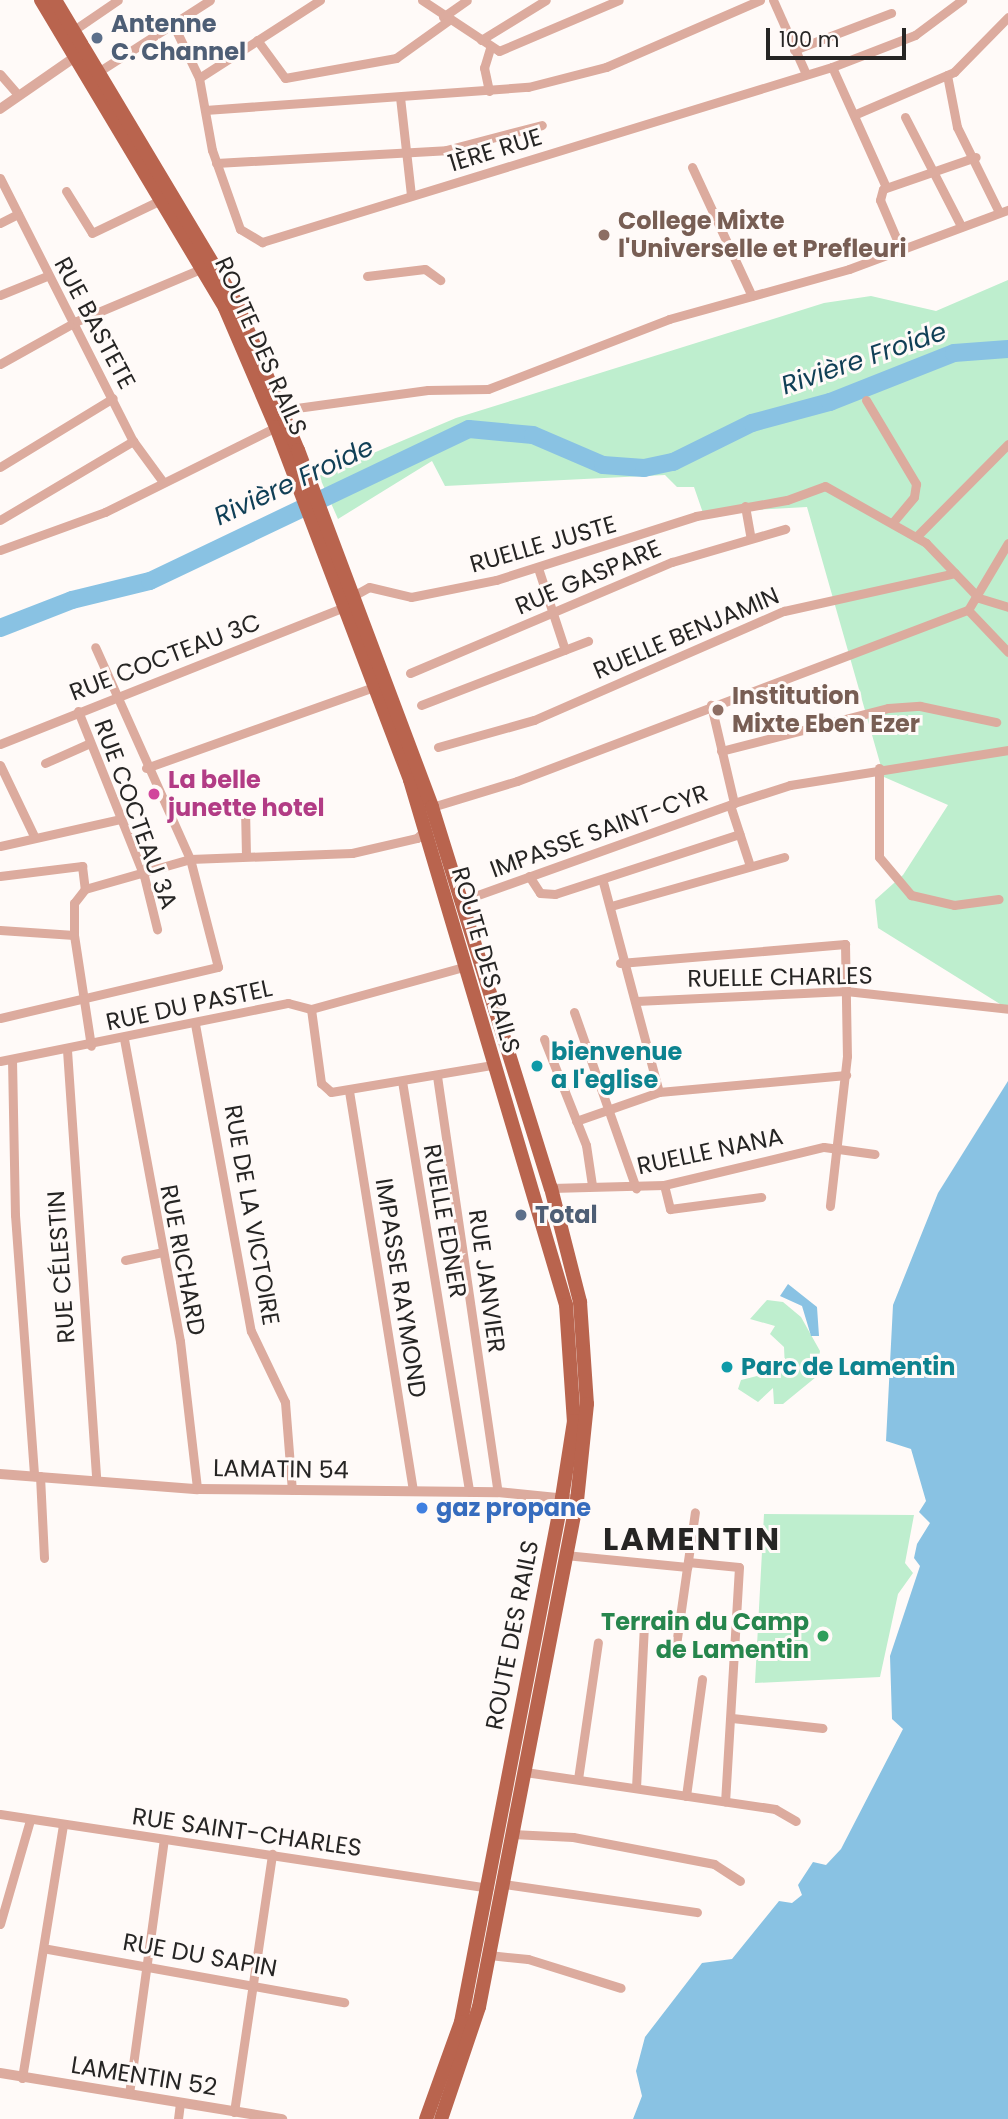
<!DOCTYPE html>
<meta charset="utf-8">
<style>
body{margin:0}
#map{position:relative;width:1008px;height:2119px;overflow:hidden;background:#fffaf8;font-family:Poppins,sans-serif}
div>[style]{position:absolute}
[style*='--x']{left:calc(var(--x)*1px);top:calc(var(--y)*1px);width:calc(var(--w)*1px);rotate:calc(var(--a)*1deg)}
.green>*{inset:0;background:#beeece}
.water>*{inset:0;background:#89c2e3}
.river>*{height:18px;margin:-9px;padding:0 9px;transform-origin:9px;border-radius:9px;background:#89c2e3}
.minor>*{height:9px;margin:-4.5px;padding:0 4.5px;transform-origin:4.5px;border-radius:4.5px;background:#dcab9e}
.tertiary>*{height:10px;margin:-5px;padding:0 5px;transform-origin:5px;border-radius:5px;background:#dcab9e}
.primary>*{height:14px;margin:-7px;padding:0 7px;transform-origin:7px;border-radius:7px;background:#b9644e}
.dots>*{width:19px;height:19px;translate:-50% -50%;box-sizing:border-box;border:4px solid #fffaf8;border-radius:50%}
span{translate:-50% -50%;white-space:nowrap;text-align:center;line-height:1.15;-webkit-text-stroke:6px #fffaf8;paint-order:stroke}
.service-label{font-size:24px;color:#4e5e75;font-weight:700}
.left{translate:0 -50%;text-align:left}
.street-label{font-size:24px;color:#262524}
.education-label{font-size:24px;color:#785e54;font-weight:700}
.hotel-label{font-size:24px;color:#b23c85;font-weight:700}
.culture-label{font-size:24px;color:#0d838f;font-weight:700}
.shop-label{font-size:24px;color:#366cbe;font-weight:700}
.leisure-label{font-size:24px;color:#27864d;font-weight:700}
.right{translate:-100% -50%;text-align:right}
.water-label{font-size:26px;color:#103f56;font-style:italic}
.district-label{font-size:32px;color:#262524;font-weight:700;letter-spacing:2px}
.scale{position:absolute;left:766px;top:28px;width:140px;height:32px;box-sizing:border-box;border:4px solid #262524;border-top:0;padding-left:9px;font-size:21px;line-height:24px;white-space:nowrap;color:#262524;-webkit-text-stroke:5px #fffaf8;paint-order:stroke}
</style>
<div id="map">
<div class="green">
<i style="clip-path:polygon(1008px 280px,1008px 1009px,878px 928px,875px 900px,903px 875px,948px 805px,884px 777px,807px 507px,703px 513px,694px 487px,677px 487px,665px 475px,445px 486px,432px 461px,338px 519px,319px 476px,456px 418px,824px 303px,871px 296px,936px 311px)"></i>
<i style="clip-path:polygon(767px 1300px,783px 1302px,801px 1317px,820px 1351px,816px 1377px,783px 1404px,774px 1404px,773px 1388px,758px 1402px,738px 1389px,741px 1380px,785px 1369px,784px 1347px,770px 1334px,775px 1326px,750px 1319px)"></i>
<i style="clip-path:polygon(764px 1514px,914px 1515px,905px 1563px,913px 1573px,898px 1594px,880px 1677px,755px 1683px)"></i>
</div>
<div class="water">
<i style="clip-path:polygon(1008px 1081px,1008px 2119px,633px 2119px,642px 2096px,636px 2071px,645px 2037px,702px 1963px,732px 1959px,779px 1901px,792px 1903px,802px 1895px,798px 1885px,813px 1862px,826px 1865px,841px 1849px,903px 1729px,892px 1719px,890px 1656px,920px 1566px,914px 1558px,917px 1544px,930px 1523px,919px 1512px,926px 1501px,911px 1449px,886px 1441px,893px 1305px,938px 1193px)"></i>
<i style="clip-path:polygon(788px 1284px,817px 1307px,819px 1336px,811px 1336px,802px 1306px,780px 1296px)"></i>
</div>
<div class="river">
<i style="--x:0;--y:628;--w:77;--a:-21.3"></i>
<i style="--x:72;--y:600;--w:80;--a:-13.7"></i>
<i style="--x:150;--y:581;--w:353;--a:-25.5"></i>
<i style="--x:469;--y:429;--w:64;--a:5.4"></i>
<i style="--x:533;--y:435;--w:76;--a:23.2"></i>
<i style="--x:603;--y:465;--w:41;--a:4.2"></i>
<i style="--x:644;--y:468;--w:30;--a:-12"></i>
<i style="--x:673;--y:462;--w:88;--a:-26.3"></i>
<i style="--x:752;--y:423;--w:81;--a:-15.1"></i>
<i style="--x:830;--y:402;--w:133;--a:-21.6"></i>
<i style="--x:954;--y:353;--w:54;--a:-4.2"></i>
</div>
<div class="minor">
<i style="--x:422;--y:0;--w:92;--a:33.5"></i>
<i style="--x:499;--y:51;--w:130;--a:-23"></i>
<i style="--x:773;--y:0;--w:79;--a:66"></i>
<i style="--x:443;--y:17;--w:29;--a:-35"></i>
<i style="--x:173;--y:24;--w:60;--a:64.3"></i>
<i style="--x:199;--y:78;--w:73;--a:79.8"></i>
<i style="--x:212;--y:150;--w:84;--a:70.5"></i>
<i style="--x:240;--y:229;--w:26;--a:31"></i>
<i style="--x:262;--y:242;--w:596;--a:-17.07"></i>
<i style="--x:832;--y:67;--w:89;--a:-21.1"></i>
<i style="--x:915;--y:35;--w:59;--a:-36.7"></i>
<i style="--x:74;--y:30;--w:53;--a:-34.3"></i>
<i style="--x:257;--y:40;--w:47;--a:53.6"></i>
<i style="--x:285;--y:78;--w:113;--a:-10.2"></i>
<i style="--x:396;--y:58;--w:65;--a:-35.6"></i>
<i style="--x:481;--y:40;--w:76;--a:-31.6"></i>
<i style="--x:794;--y:50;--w:104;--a:-20.9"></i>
<i style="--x:832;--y:67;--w:132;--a:65.8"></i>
<i style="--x:98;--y:72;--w:133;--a:-32.7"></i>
<i style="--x:0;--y:74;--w:28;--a:49"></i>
<i style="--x:947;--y:75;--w:53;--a:79.1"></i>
<i style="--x:957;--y:127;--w:95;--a:63.7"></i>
<i style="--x:199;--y:78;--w:144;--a:-32.8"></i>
<i style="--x:489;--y:91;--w:24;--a:-102"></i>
<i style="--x:484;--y:68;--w:21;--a:-73"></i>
<i style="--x:400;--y:97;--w:99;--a:83.6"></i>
<i style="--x:205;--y:110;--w:324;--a:-4.1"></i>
<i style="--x:528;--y:87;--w:81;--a:-14.4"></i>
<i style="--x:606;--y:67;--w:168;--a:-23.5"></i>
<i style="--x:856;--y:114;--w:107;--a:-23.2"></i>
<i style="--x:954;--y:72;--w:77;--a:-45.5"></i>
<i style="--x:905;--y:117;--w:123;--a:62.8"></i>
<i style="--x:216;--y:163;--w:230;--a:-3.2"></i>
<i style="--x:446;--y:150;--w:99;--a:-14.6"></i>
<i style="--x:692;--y:167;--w:142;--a:65.1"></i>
<i style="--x:0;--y:178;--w:295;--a:63.2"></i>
<i style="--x:133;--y:441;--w:51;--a:53.8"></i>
<i style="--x:66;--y:191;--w:49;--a:58.2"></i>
<i style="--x:92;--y:233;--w:76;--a:-25.6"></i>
<i style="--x:0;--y:223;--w:20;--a:-27"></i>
<i style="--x:900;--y:247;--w:51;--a:-113.1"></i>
<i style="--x:880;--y:200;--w:11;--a:-75"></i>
<i style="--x:883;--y:189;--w:98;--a:-19"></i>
<i style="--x:367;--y:276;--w:58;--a:-6.9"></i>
<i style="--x:425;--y:269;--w:19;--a:36"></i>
<i style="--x:0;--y:295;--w:51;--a:-22"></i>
<i style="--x:0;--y:364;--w:88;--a:-29.2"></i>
<i style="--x:77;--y:321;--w:137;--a:-22.8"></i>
<i style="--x:866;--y:400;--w:98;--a:59.2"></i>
<i style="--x:916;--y:484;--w:13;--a:99"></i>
<i style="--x:914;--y:497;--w:34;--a:130"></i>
<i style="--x:282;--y:410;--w:147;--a:-7.8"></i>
<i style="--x:428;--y:390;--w:60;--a:-1"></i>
<i style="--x:488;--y:389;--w:194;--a:-21.1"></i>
<i style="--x:669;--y:319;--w:187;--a:-15.5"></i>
<i style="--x:849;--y:269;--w:170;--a:-20.4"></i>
<i style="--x:0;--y:467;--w:132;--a:-31.4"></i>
<i style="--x:745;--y:506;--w:29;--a:80"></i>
<i style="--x:0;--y:520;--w:155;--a:-30.7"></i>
<i style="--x:916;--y:537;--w:131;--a:-45.3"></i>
<i style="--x:0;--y:550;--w:112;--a:-19.9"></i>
<i style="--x:105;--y:512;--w:191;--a:-26.4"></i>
<i style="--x:538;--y:568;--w:86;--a:71.8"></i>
<i style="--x:353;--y:596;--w:18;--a:-29"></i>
<i style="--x:369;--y:587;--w:43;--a:13.4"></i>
<i style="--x:411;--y:597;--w:87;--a:-11.3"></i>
<i style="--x:496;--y:580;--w:210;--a:-17.7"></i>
<i style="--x:696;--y:516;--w:92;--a:-10"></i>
<i style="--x:787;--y:500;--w:40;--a:-20.2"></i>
<i style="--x:825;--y:486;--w:116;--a:29.4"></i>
<i style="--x:926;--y:543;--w:76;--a:46.1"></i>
<i style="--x:979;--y:598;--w:30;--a:17"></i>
<i style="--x:968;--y:610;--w:58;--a:46.4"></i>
<i style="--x:410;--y:673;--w:285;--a:-23"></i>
<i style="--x:672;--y:562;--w:118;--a:-16.3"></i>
<i style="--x:421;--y:705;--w:179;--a:-21"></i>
<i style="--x:78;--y:711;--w:178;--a:68.2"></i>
<i style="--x:144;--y:876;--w:55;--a:76.2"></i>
<i style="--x:0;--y:744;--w:371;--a:-21.7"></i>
<i style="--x:438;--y:747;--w:100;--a:-15.7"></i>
<i style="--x:534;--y:720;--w:273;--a:-23.6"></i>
<i style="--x:784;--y:611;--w:175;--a:-12.5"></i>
<i style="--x:721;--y:751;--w:172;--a:-14.4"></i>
<i style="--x:888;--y:708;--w:32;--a:-4"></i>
<i style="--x:920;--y:706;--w:78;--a:11.9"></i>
<i style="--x:45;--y:763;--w:49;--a:-24"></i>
<i style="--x:0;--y:765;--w:79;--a:64.4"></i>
<i style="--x:146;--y:768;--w:244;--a:-19.6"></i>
<i style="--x:879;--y:768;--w:89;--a:90"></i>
<i style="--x:879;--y:857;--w:50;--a:49.9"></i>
<i style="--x:911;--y:895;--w:44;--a:13.1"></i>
<i style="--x:954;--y:905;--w:45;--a:-7.6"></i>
<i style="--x:734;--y:803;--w:59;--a:-17.8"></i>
<i style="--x:790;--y:785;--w:221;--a:-9.1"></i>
<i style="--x:730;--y:805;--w:64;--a:71.8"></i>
<i style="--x:432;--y:807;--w:89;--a:-17"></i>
<i style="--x:517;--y:781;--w:482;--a:-20.8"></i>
<i style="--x:968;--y:610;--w:78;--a:-59.2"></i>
<i style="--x:245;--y:808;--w:46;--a:88.8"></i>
<i style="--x:0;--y:846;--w:124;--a:-12.6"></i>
<i style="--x:0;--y:876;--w:83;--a:-7"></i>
<i style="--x:82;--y:866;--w:23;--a:83"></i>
<i style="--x:85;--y:889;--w:18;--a:128"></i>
<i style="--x:74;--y:903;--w:32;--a:90"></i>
<i style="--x:74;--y:935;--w:112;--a:81.3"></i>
<i style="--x:529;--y:876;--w:20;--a:57"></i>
<i style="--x:540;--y:893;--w:15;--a:4"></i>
<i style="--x:555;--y:894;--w:194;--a:-18"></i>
<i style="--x:603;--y:882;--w:217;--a:75.1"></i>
<i style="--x:85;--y:889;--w:109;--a:-15.9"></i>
<i style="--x:190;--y:859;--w:162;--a:-2.1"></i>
<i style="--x:352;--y:853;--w:67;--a:-13"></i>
<i style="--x:417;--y:838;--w:11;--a:-45"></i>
<i style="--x:461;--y:901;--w:290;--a:-19.7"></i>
<i style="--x:734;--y:803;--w:101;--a:-103.2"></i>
<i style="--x:611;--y:906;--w:180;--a:-15.8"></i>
<i style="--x:0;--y:930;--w:74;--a:3.9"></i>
<i style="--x:620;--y:963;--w:226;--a:-4.8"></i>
<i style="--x:845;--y:944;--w:112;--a:89"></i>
<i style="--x:847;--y:1056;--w:151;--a:96.5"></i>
<i style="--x:636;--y:1001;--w:210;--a:-2.7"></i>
<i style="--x:846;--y:991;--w:163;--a:6.3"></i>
<i style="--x:311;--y:1009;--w:75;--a:82.3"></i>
<i style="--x:321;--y:1083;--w:13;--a:42"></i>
<i style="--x:331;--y:1092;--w:164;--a:-9.5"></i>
<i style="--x:574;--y:1012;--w:187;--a:70.6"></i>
<i style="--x:0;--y:1018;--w:224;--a:-13.2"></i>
<i style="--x:218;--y:967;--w:112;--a:-104.5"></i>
<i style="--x:190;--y:859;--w:232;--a:-114.1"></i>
<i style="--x:195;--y:1024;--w:312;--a:79.7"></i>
<i style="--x:251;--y:1331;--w:79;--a:64.4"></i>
<i style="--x:285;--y:1402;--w:88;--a:85.5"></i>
<i style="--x:124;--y:1039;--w:307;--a:79.5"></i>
<i style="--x:180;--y:1341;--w:149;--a:83.4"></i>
<i style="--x:544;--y:1039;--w:114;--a:68.4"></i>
<i style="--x:586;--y:1145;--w:40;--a:81.5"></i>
<i style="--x:67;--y:1050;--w:431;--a:86.1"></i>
<i style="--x:12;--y:1059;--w:156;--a:88.9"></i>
<i style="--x:15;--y:1215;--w:262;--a:85.8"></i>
<i style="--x:0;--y:1061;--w:294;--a:-11.4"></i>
<i style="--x:288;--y:1003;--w:24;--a:15"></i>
<i style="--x:311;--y:1009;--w:159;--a:-15.4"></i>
<i style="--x:437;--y:1076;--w:420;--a:81.7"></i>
<i style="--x:402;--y:1081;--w:416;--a:80.7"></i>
<i style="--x:349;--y:1091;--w:405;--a:80.9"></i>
<i style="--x:576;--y:1121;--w:88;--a:-19.3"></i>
<i style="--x:659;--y:1092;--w:188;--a:-5.2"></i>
<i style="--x:664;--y:1185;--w:25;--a:76"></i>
<i style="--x:670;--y:1209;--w:92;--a:-7.5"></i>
<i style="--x:551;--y:1188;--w:113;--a:-1.5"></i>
<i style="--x:664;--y:1185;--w:164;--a:-13.4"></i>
<i style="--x:824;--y:1147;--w:51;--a:7.8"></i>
<i style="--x:125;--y:1260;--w:38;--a:-12"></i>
<i style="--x:40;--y:1476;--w:82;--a:87.2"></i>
<i style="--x:565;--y:1555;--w:123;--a:5.6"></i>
<i style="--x:688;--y:1562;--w:51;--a:5.6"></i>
<i style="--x:739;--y:1567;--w:235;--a:93.4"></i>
<i style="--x:676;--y:1645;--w:134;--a:-81.9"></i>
<i style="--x:732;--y:1718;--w:91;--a:6.3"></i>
<i style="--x:525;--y:1772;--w:253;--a:8.4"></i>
<i style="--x:775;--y:1809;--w:24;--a:30"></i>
<i style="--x:578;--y:1779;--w:138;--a:-81.7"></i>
<i style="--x:636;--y:1788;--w:166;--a:-87.2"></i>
<i style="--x:686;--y:1796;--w:118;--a:-82.2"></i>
<i style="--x:0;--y:1814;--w:494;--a:8.6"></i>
<i style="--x:512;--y:1834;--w:61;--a:2.8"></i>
<i style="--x:573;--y:1837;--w:144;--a:10.8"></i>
<i style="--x:714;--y:1864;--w:31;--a:33"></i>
<i style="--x:504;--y:1884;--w:195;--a:8.3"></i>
<i style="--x:0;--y:1924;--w:108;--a:-73.9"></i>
<i style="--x:48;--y:1949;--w:301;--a:10.2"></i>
<i style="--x:489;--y:1955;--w:39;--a:6"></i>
<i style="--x:528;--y:1959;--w:97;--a:17.3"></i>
<i style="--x:22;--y:2078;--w:256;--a:-80.8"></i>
<i style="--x:129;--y:2094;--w:256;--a:-82.2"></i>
<i style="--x:234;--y:2112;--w:261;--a:-81.6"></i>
<i style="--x:178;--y:2119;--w:17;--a:-83"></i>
</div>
<div class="tertiary">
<i style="--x:0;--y:109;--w:98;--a:-34.7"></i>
<i style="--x:0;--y:1474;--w:198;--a:4.4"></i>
<i style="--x:197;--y:1489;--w:301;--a:0.6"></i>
<i style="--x:498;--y:1492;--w:79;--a:5.8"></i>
<i style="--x:0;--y:2073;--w:286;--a:9.3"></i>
</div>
<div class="primary">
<i style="--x:41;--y:0;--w:359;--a:59.1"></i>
<i style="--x:225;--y:308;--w:129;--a:66.8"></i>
<i style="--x:276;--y:427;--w:378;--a:69.2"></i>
<i style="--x:410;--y:780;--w:548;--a:73.45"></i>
<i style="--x:566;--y:1305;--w:116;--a:86.1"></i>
<i style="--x:574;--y:1421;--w:78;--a:98.9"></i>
<i style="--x:562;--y:1498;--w:534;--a:100.91"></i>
<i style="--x:461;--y:2022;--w:103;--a:109.8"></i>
<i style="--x:55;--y:0;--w:352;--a:59.1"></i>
<i style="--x:236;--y:302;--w:160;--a:67.3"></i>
<i style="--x:298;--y:450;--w:381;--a:69.4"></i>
<i style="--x:432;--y:807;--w:399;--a:72.7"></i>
<i style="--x:551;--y:1188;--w:118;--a:75.7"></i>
<i style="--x:580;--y:1302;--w:102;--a:86.1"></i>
<i style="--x:587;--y:1404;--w:97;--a:95.9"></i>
<i style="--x:577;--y:1500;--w:516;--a:100.94"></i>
<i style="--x:479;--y:2007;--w:118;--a:108.7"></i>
</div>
<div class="dots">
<i style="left:97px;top:38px;background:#5c6f8a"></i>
<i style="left:604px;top:235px;background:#8d6e63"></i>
<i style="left:718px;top:710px;background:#8d6e63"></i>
<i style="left:154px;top:794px;background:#d1479c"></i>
<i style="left:537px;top:1066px;background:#0f9aa8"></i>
<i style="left:521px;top:1215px;background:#5c6f8a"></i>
<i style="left:727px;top:1367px;background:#0f9aa8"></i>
<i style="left:422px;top:1508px;background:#3f7fe0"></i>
<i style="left:823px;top:1636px;background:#2e9e5b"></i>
</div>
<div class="service-label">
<span class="left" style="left:111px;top:38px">Antenne<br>C. Channel</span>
<span class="left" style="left:535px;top:1215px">Total</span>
</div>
<div class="street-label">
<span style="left:495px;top:150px;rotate:-17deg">1ÈRE RUE</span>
<span style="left:95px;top:323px;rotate:62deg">RUE BASTETE</span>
<span style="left:261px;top:346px;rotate:66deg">ROUTE DES RAILS</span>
<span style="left:543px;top:544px;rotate:-16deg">RUELLE JUSTE</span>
<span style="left:588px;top:577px;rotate:-23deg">RUE GASPARE</span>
<span style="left:686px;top:633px;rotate:-23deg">RUELLE BENJAMIN</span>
<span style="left:165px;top:657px;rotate:-21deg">RUE COCTEAU 3C</span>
<span style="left:136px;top:814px;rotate:70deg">RUE COCTEAU 3A</span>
<span style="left:599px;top:831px;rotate:-20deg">IMPASSE SAINT-CYR</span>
<span style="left:486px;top:960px;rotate:74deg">ROUTE DES RAILS</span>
<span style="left:780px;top:977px;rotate:-1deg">RUELLE CHARLES</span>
<span style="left:189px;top:1005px;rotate:-12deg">RUE DU PASTEL</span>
<span style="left:710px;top:1151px;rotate:-12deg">RUELLE NANA</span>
<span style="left:252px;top:1215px;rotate:80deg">RUE DE LA VICTOIRE</span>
<span style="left:445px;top:1221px;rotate:80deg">RUELLE EDNER</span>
<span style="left:183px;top:1260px;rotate:79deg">RUE RICHARD</span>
<span style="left:61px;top:1267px;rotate:-94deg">RUE CÉLESTIN</span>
<span style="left:487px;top:1281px;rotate:82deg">RUE JANVIER</span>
<span style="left:401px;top:1288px;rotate:81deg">IMPASSE RAYMOND</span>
<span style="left:281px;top:1469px;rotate:1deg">LAMATIN 54</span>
<span style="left:512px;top:1635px;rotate:-79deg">ROUTE DES RAILS</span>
<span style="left:247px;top:1832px;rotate:8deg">RUE SAINT-CHARLES</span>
<span style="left:200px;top:1955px;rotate:10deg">RUE DU SAPIN</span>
<span style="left:144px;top:2076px;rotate:9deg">LAMENTIN 52</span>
</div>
<div class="education-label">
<span class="left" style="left:618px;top:235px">College Mixte<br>l'Universelle et Prefleuri</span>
<span class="left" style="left:732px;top:710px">Institution<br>Mixte Eben Ezer</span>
</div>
<div class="hotel-label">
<span class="left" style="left:168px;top:794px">La belle<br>junette hotel</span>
</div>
<div class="culture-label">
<span class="left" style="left:551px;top:1066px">bienvenue<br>a l'eglise</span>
<span class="left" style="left:741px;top:1367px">Parc de Lamentin</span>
</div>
<div class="shop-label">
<span class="left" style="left:436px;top:1508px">gaz propane</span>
</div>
<div class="leisure-label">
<span class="right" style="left:809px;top:1636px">Terrain du Camp<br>de Lamentin</span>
</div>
<div class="water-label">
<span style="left:864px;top:359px;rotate:-19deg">Rivière Froide</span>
<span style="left:294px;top:482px;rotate:-25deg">Rivière Froide</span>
</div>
<div class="district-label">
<span style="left:692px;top:1539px">LAMENTIN</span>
</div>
<div class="scale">100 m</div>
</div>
